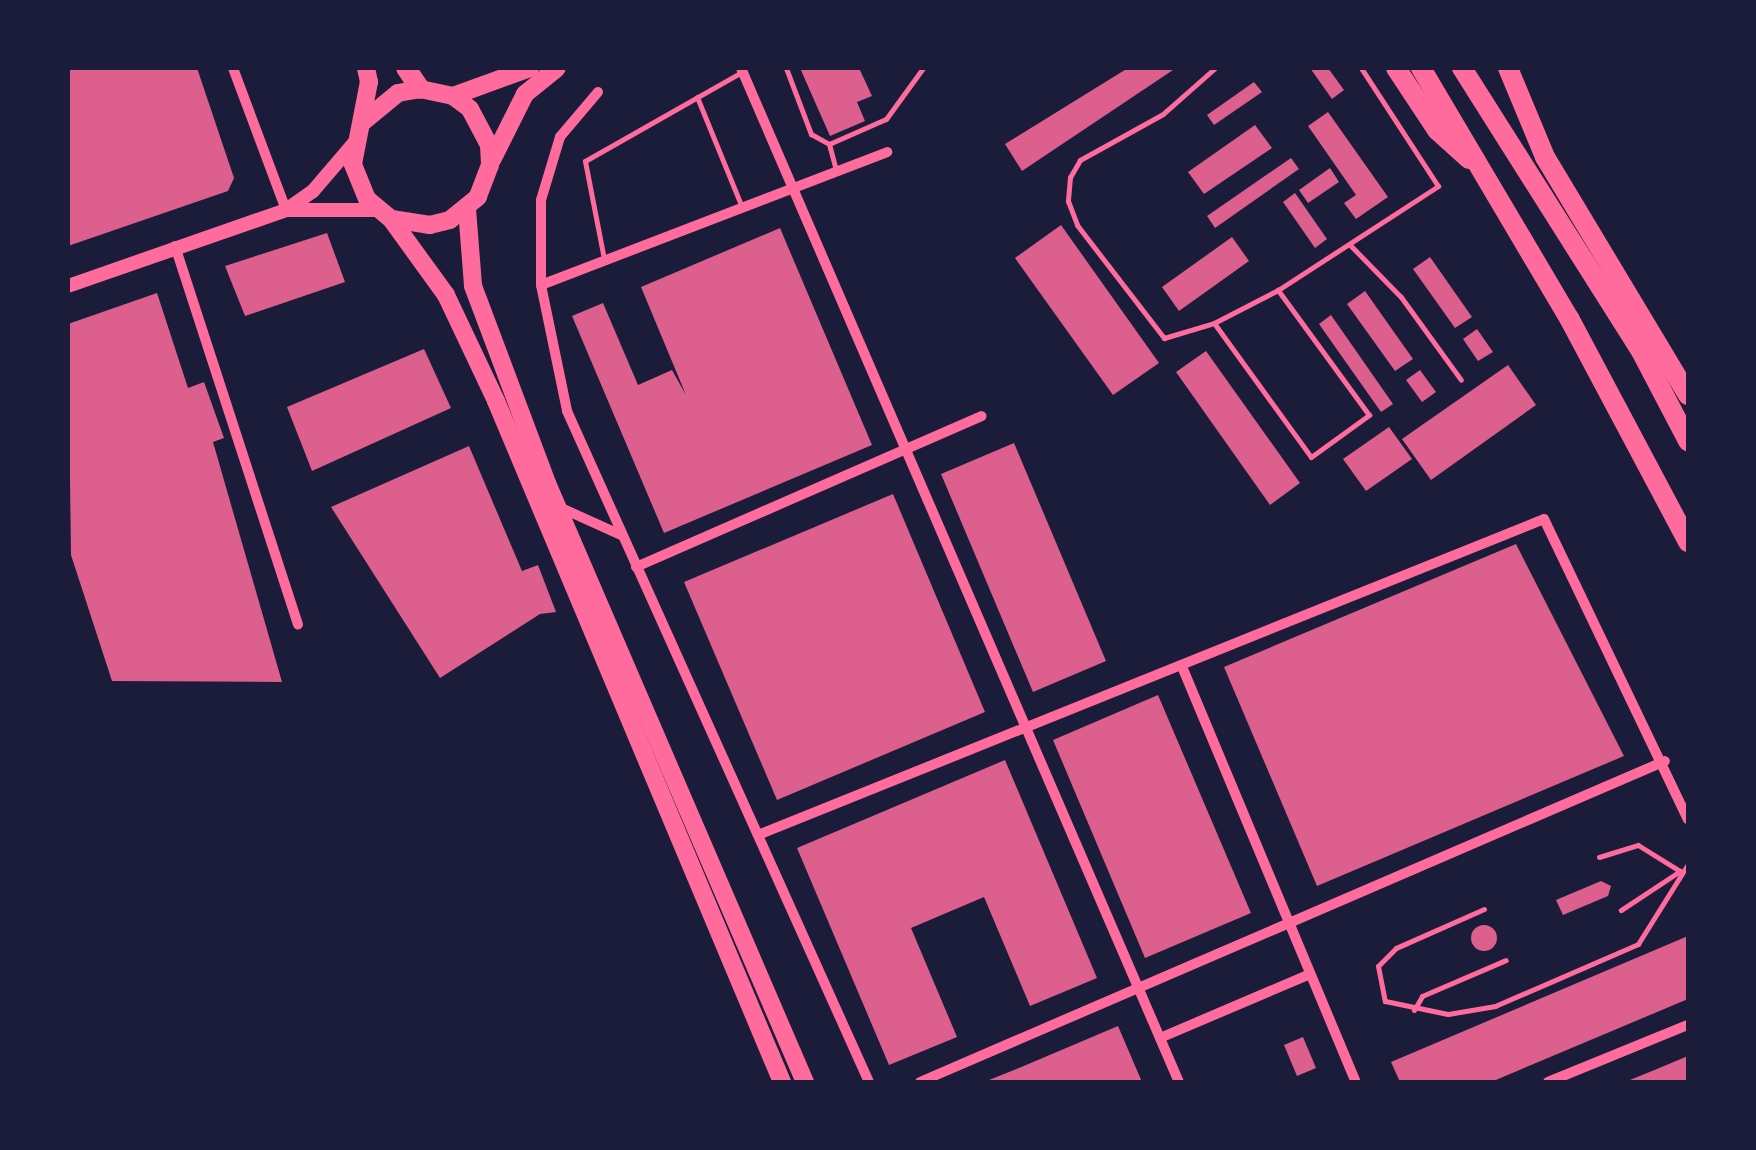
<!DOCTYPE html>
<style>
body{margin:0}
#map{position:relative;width:1756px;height:1150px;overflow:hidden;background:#1b1b3a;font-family:Barlow,sans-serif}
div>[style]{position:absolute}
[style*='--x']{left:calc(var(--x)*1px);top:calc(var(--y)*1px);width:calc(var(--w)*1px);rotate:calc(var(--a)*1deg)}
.building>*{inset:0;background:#dd5f8e}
.round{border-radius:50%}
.service>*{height:5px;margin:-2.5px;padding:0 2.5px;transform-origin:2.5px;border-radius:2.5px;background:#ff6b9d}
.minor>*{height:10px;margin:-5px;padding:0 5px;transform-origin:5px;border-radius:5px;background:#ff6b9d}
.tertiary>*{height:14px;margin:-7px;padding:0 7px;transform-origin:7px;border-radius:7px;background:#ff6b9d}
.trunk>*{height:18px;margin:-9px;padding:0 9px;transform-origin:9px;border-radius:9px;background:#ff6b9d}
.motorway>*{height:20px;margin:-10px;padding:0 10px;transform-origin:10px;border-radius:10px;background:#ff6b9d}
span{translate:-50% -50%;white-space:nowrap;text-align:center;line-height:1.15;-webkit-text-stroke:9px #1b1b3a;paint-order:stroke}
.frame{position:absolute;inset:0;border:70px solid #1b1b3a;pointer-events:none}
</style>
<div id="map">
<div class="building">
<i style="clip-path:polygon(68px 68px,197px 68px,234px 178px,228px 191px,68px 246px)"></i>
<i style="clip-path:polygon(800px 68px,859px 68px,872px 96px,857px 102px,865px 121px,830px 136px)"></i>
<i style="clip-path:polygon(1128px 68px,1176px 68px,1022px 171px,1005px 144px)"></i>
<i style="clip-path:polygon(1310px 68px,1328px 68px,1344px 90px,1332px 99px)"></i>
<i style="clip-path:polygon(1254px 82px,1262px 92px,1214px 125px,1207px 115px)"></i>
<i style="clip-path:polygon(1328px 112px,1388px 197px,1356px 219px,1344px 203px,1356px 195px,1308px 126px)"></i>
<i style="clip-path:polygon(1255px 125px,1272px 148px,1204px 194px,1188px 172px)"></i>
<i style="clip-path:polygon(1291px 158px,1299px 169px,1215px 228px,1207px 216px)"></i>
<i style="clip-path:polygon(1330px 168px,1339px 182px,1308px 203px,1299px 190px)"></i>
<i style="clip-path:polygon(1295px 193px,1327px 239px,1315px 248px,1283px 202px)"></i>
<i style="clip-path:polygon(1061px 225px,1159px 363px,1113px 395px,1015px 258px)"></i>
<i style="clip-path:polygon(780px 228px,872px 445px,664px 533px,572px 316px,603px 303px,638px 385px,672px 370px,686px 395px,641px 287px)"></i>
<i style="clip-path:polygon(327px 233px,345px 282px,245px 316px,225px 266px)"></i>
<i style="clip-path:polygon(1232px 237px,1249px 261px,1179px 311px,1162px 287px)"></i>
<i style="clip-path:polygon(1430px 257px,1472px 317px,1455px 328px,1413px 269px)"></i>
<i style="clip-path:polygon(1365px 291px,1413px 359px,1395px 371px,1347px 304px)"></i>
<i style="clip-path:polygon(157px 293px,188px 388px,204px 382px,224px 438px,213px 442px,282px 682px,112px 681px,71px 555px,68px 324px)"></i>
<i style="clip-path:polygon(1331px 315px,1393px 404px,1381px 412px,1319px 324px)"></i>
<i style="clip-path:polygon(1477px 329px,1493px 352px,1478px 361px,1463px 339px)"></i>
<i style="clip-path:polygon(424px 349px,451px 408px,312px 471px,287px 407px)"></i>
<i style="clip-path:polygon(1206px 351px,1300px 483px,1270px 505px,1176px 372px)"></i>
<i style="clip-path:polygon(1508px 365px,1536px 405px,1431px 480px,1402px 439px)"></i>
<i style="clip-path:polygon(1420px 370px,1436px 392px,1422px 402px,1406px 380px)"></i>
<i style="clip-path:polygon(1389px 427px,1412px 459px,1366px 491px,1343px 459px)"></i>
<i style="clip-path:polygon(1014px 443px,1106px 661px,1033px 692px,941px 474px)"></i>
<i style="clip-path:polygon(469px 446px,522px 571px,538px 565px,556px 612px,540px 614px,440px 678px,331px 507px)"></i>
<i style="clip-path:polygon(893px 494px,985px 712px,777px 800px,684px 582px)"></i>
<i style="clip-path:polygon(1516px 544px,1624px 756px,1317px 886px,1224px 667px)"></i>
<i style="clip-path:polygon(1158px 695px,1251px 913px,1145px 958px,1053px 740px)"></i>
<i style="clip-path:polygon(1005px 760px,1097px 978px,1030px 1006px,984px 897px,911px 928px,957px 1037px,889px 1065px,797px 848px)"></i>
<i style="clip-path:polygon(1601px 881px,1611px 886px,1608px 896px,1563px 915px,1556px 900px)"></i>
<i class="round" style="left:1471px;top:925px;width:26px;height:26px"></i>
<i style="clip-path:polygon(1688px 936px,1688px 999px,1491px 1082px,1400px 1082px,1391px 1062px)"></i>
<i style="clip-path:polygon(1118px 1026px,1142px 1082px,984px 1082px,1014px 1070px)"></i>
<i style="clip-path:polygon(1303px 1037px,1316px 1068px,1297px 1076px,1284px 1045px)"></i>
<i style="clip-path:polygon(1688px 1056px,1688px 1082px,1625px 1082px,1652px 1071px)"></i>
</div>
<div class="service">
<i style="--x:786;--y:68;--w:71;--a:69.3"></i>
<i style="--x:811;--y:134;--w:21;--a:29"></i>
<i style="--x:829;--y:144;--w:28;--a:75"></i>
<i style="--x:1215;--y:68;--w:69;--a:138.5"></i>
<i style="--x:1163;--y:114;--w:95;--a:151"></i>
<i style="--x:1080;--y:160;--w:20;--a:120"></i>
<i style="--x:1070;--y:177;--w:24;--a:95"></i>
<i style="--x:1068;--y:201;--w:26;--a:69"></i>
<i style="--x:1077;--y:225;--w:143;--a:52.4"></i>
<i style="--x:1164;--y:338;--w:52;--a:-16.7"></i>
<i style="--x:1214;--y:323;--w:72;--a:-27.3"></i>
<i style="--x:1278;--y:290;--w:191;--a:-33"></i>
<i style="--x:1438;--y:186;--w:141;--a:-123.1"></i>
<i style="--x:697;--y:97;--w:117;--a:67.8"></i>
<i style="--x:829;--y:144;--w:62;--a:-23.7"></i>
<i style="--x:886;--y:119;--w:63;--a:-54"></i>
<i style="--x:1351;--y:246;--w:71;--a:45.6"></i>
<i style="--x:1401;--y:297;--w:102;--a:54.1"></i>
<i style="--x:604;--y:259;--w:100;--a:-101"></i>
<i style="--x:585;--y:161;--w:178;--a:-29.6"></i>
<i style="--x:1214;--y:323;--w:165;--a:54.1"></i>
<i style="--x:1311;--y:457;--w:72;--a:-35.9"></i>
<i style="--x:1369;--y:415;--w:155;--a:-126.1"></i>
<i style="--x:1599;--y:857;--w:41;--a:-17.1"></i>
<i style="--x:1638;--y:845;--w:49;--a:31.8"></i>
<i style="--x:1680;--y:871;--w:71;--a:146.5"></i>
<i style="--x:1484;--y:909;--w:96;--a:156.1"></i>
<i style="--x:1396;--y:948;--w:25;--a:135"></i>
<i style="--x:1378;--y:966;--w:36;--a:79"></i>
<i style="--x:1385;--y:1001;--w:64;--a:11.7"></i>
<i style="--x:1448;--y:1014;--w:48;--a:-9.7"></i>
<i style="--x:1495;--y:1006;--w:156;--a:-23.4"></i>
<i style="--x:1638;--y:944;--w:94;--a:-58"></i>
<i style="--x:1414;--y:1010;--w:16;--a:-60"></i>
<i style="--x:1422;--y:996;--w:91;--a:-23.2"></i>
</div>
<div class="minor">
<i style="--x:233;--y:68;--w:152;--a:69.5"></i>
<i style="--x:741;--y:68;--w:1105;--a:66.64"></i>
<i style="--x:598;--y:92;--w:59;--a:130.2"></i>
<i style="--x:560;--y:137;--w:66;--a:106.8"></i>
<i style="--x:541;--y:200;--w:85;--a:90"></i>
<i style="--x:541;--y:285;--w:129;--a:78.3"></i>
<i style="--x:567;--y:411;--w:736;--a:65.77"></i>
<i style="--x:175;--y:246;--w:398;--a:72"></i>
<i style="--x:541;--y:285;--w:371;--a:-21"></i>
<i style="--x:559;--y:507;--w:68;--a:24.3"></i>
<i style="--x:636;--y:567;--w:377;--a:-23.6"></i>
<i style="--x:1183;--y:669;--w:448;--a:67.3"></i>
<i style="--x:758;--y:835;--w:847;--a:-21.9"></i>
<i style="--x:1544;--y:519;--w:333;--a:64.4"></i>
<i style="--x:1160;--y:1038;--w:163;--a:-23.1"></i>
<i style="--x:920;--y:1082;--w:811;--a:-23.31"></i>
<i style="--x:1548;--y:1082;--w:151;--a:-22.2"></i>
</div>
<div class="tertiary">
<i style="--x:287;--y:210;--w:91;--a:0"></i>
<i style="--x:68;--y:286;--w:231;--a:-19.2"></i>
<i style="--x:286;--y:210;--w:33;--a:-35"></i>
<i style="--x:313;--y:191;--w:65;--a:-49.4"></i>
</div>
<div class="trunk">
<i style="--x:453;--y:96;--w:82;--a:-20"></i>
<i style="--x:364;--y:121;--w:44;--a:-39.5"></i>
<i style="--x:398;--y:93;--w:22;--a:-10"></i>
<i style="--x:420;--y:89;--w:34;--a:12"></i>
<i style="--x:453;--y:96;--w:21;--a:37"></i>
<i style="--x:470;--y:109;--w:41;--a:62.2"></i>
<i style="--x:489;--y:145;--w:20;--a:87"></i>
<i style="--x:490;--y:165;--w:34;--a:111"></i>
<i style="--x:478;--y:197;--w:36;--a:141"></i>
<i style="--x:450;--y:220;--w:21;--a:166"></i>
<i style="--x:430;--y:225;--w:39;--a:-171"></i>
<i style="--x:391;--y:219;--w:31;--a:-140"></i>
<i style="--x:367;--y:199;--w:38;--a:-112"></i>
<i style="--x:353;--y:164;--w:84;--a:-79"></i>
<i style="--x:369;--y:82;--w:14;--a:-102"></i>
<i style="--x:492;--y:160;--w:74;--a:-63.4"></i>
<i style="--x:525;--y:94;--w:41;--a:-39.1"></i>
<i style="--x:467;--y:209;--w:77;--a:85.5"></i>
<i style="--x:473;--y:286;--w:210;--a:69.4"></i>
<i style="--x:547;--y:483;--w:652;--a:66.7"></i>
<i style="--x:391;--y:219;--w:94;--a:54.1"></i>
<i style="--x:446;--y:295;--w:117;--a:64.7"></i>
<i style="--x:496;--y:401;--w:739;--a:67.22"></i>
</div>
<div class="motorway">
<i style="--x:406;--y:68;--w:25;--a:56"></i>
<i style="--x:1396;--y:68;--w:74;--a:56.5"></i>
<i style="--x:1437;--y:130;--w:43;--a:42.2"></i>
<i style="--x:1421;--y:68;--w:291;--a:59.4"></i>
<i style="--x:1569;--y:318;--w:254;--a:62"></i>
<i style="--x:1462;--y:68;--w:335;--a:57.7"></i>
<i style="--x:1641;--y:351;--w:102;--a:62.4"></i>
<i style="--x:1508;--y:68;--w:96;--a:67.4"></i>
<i style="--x:1545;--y:157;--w:278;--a:59"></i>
</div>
<div class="frame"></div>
</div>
